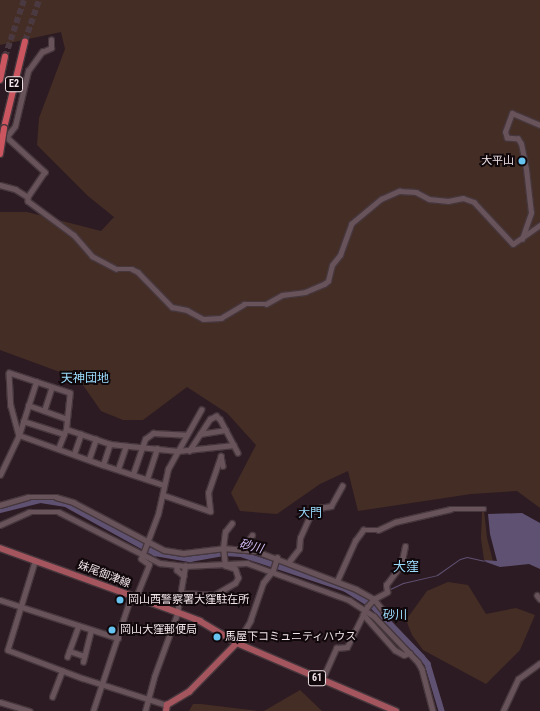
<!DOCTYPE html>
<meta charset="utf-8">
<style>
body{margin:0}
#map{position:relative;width:540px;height:711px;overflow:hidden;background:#2d1b23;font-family:"Roboto Condensed","Noto Sans JP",sans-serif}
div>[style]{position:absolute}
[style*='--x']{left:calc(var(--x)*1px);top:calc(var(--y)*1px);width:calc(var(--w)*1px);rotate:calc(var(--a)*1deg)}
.green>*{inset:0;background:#442d24}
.water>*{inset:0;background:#5f5172}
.stream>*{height:1px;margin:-0.5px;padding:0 0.5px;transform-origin:0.5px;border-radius:0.5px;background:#5f5172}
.river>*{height:5.5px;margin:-2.75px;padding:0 2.75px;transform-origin:2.75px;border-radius:2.75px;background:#5f5172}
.highway-tunnel>*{height:6px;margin-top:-3px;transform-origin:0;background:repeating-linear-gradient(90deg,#4b3941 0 6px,transparent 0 9px)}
.roads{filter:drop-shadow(1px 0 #46373d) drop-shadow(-1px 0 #46373d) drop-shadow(0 1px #46373d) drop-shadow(0 -1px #46373d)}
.minor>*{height:4.5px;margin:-2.25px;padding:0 2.25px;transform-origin:2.25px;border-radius:2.25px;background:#68535b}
.major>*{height:5.5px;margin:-2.75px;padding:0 2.75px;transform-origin:2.75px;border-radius:2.75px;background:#a4555d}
.highway>*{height:6px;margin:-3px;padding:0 3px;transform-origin:3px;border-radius:3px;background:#cc565f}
.bridges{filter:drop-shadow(1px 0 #46373d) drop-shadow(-1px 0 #46373d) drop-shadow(0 1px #46373d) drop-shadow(0 -1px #46373d)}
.highway-bridge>*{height:6px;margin:-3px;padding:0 3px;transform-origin:3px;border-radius:3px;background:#cc565f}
.dots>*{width:11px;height:11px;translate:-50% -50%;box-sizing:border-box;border:2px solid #10080b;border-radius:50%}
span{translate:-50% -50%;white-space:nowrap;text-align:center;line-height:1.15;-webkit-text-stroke:4px #10080b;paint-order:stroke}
.shield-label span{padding:1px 3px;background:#10080b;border:1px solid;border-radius:3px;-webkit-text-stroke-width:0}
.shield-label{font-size:10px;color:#f2e5e9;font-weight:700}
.poi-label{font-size:11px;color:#f2e5e9}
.right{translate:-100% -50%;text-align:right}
.left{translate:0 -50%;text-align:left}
.street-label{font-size:11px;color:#f2e5e9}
.neighbourhood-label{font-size:12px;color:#9cddfe}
.water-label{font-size:12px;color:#d7bef9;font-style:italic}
.quarter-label{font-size:13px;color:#9cddfe}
</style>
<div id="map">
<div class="green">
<i style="clip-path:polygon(0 0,540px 0,540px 508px,517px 491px,471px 494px,358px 511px,348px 471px,320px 484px,277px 514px,240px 511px,231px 493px,256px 445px,227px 413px,187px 387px,143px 420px,123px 420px,101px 411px,83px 385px,68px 375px,0 350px,0 212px,27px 212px,101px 231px,114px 217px,88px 196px,37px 145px,39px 118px,65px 49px,61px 32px,0 45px)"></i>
<i style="clip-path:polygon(484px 510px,487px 538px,493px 561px,484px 560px,481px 538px,482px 511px)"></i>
<i style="clip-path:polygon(448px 582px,468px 585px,486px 614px,516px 608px,535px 615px,520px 650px,486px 684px,423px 650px,412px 635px,406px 620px,427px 591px)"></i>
<i style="clip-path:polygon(300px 690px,322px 711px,264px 711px)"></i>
<i style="clip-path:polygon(193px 704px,201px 704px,258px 711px,189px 711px)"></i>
</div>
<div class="water">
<i style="clip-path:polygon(522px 513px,540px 523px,540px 569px,529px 564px,500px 567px,486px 562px,484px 560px,497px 561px,490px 534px,488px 514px)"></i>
</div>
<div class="stream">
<i style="--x:388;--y:590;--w:17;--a:-25"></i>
<i style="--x:403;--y:583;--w:35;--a:-13"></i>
<i style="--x:437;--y:575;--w:28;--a:-35"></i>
<i style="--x:460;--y:559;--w:7;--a:-16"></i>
<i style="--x:467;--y:557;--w:17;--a:13"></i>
</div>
<div class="river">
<i style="--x:0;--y:510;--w:42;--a:-13.7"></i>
<i style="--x:41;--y:500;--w:25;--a:9"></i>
<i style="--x:66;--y:504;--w:102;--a:28.8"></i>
<i style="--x:155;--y:553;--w:36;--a:10"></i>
<i style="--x:190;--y:559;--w:35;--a:-10"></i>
<i style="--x:224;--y:553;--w:17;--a:3"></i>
<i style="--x:241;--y:554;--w:111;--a:18.4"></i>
<i style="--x:346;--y:589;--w:32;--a:32"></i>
<i style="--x:373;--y:606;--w:71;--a:46.1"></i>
<i style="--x:422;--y:657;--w:9;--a:49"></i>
<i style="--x:428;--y:664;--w:49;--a:73.4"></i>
</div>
<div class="highway-tunnel">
<i style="--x:25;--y:41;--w:43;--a:-71.1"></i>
<i style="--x:5;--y:57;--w:60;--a:-71.6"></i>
</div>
<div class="roads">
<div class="minor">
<i style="--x:0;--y:131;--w:61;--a:42.3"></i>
<i style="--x:45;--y:172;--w:30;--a:124"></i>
<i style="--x:8;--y:135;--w:11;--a:-52"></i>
<i style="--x:15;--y:126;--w:57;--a:-76.7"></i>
<i style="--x:28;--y:71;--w:24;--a:-54"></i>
<i style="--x:42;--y:52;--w:10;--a:-24"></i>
<i style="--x:51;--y:48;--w:8;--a:-90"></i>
<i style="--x:0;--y:185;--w:16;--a:15"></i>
<i style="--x:15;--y:189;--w:15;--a:32"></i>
<i style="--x:28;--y:197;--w:4;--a:90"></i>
<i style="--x:28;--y:201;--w:57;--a:36.5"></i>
<i style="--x:74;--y:235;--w:28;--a:49"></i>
<i style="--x:92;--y:256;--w:27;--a:28"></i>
<i style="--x:116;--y:269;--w:16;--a:0"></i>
<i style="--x:132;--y:269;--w:7;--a:27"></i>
<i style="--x:138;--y:272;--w:49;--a:45.8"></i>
<i style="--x:172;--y:307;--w:15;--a:11"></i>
<i style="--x:187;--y:310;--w:18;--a:29"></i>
<i style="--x:203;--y:319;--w:18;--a:-3"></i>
<i style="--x:221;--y:318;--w:27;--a:-31"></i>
<i style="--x:244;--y:304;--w:22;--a:0"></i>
<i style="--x:266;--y:304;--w:18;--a:-29"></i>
<i style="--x:282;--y:295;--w:23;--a:-7"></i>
<i style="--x:305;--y:292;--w:21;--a:-23"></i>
<i style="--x:324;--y:284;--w:5;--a:-37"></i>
<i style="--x:328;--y:281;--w:16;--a:-76"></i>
<i style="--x:332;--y:265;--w:13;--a:-51"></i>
<i style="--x:340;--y:255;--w:33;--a:-70"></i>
<i style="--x:351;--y:224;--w:39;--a:-40"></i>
<i style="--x:381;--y:199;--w:20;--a:-24"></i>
<i style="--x:399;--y:191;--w:17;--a:3"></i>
<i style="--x:416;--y:192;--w:15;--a:28"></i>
<i style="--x:429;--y:199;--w:19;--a:6"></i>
<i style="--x:448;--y:201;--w:15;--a:-11"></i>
<i style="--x:463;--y:198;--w:12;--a:20"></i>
<i style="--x:474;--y:202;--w:57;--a:47.1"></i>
<i style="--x:513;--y:244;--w:33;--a:-35"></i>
<i style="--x:522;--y:239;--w:28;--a:-71"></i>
<i style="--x:531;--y:213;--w:44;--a:-96.5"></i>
<i style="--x:526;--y:169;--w:25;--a:-101"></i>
<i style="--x:521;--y:144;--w:6;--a:-121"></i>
<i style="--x:518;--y:139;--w:11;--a:-175"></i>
<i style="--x:507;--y:138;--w:6;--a:-108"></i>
<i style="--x:505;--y:132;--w:20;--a:-70"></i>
<i style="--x:512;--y:113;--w:30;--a:23"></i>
<i style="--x:28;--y:405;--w:41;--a:19.7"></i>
<i style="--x:44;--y:411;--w:25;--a:-72"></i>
<i style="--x:23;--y:421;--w:43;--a:17.6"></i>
<i style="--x:66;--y:429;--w:46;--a:18.8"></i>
<i style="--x:110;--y:444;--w:68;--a:5.9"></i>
<i style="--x:178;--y:451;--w:56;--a:-6.1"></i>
<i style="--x:200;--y:434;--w:26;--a:-9"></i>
<i style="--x:58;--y:449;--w:22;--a:-68"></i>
<i style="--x:66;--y:429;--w:36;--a:-84"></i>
<i style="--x:70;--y:393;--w:64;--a:-161.8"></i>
<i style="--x:9;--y:373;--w:33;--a:87"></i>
<i style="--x:11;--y:406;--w:30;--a:75"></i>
<i style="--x:19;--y:435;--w:89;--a:19.7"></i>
<i style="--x:103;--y:465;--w:64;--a:18.2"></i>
<i style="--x:189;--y:451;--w:38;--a:-57"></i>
<i style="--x:210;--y:419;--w:7;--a:-27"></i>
<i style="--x:216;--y:416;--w:5;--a:37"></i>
<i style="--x:220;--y:419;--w:38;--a:62"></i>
<i style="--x:74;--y:454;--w:21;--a:-71"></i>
<i style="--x:89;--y:459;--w:21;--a:-71"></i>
<i style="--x:103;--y:465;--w:22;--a:-72"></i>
<i style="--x:118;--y:469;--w:24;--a:-71"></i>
<i style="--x:133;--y:474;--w:37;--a:-71"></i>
<i style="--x:145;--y:439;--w:10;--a:-37"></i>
<i style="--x:153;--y:433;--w:33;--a:3"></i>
<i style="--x:0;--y:475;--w:44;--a:-64.6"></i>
<i style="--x:19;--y:435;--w:56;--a:-72.2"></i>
<i style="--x:147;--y:479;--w:32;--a:-72"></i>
<i style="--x:163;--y:495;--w:50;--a:18.8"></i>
<i style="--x:210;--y:511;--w:18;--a:-96"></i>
<i style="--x:208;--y:493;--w:39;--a:-71"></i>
<i style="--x:221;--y:456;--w:10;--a:79"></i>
<i style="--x:0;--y:505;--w:29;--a:-16"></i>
<i style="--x:28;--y:497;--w:28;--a:0"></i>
<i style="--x:56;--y:497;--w:18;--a:16"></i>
<i style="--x:73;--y:502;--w:103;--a:27.8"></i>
<i style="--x:164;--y:550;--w:20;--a:9"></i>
<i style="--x:184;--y:553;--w:39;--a:-7"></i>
<i style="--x:223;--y:548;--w:33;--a:5"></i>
<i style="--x:256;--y:551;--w:107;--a:20.8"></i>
<i style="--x:356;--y:589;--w:21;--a:29"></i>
<i style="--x:374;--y:599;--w:19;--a:51"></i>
<i style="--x:0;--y:525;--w:32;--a:-24"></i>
<i style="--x:29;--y:512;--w:30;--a:0"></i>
<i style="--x:59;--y:512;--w:113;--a:26.8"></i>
<i style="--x:160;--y:563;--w:25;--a:7"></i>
<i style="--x:185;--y:566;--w:62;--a:-2.8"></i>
<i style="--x:247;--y:563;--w:109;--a:19.9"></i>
<i style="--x:349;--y:600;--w:30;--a:33"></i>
<i style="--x:374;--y:616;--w:64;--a:46.3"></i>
<i style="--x:418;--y:662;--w:8;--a:60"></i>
<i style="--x:422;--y:669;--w:43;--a:75.3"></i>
<i style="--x:242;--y:549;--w:17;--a:-54"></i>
<i style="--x:35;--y:562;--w:92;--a:107.1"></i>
<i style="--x:8;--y:650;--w:79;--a:20.7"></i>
<i style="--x:82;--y:678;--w:89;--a:17.6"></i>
<i style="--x:288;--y:563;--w:18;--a:-52"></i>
<i style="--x:299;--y:549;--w:11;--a:-85"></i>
<i style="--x:300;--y:538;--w:27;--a:-66"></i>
<i style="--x:311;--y:513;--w:9;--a:-32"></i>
<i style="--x:319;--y:508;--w:12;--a:-9"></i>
<i style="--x:331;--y:506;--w:23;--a:-61"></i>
<i style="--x:177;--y:566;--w:4;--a:90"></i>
<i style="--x:177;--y:570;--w:9;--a:41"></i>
<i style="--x:337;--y:581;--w:44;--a:-65.8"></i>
<i style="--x:355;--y:541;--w:14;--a:-54"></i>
<i style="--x:363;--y:530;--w:15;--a:0"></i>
<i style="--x:378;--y:530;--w:19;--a:-25"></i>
<i style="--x:395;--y:522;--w:57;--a:-13.1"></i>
<i style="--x:451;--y:509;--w:33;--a:0"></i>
<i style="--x:181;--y:593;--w:33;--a:3"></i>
<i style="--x:214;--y:595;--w:24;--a:-30"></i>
<i style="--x:235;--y:583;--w:6;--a:-59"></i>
<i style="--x:238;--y:578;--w:9;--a:-108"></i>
<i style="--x:235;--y:569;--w:10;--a:-163"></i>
<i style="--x:225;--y:566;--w:18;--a:-96"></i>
<i style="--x:223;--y:548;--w:16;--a:-83"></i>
<i style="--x:225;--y:532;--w:11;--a:-52"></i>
<i style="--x:537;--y:595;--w:5;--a:53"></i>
<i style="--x:136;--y:597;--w:35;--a:-68"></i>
<i style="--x:149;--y:565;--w:10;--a:-143"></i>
<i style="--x:141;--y:559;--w:48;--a:-69.3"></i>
<i style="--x:158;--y:514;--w:46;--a:-77.5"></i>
<i style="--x:168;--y:469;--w:68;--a:-60.8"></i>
<i style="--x:0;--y:600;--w:124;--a:17.9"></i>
<i style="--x:363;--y:614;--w:48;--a:48.4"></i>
<i style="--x:395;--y:650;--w:10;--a:29"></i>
<i style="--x:404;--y:655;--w:6;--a:-18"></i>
<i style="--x:237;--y:643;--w:26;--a:-59"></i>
<i style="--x:250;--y:621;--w:40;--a:-71.1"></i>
<i style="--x:263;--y:583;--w:16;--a:-52"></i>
<i style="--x:273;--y:570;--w:13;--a:-72"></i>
<i style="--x:69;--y:651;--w:16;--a:18"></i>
<i style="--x:67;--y:657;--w:33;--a:-70"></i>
<i style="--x:83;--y:662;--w:33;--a:-76"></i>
<i style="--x:322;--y:680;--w:35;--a:-66"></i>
<i style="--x:336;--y:648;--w:11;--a:-5"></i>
<i style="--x:347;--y:647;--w:45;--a:-63.4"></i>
<i style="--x:367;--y:607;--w:11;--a:-49"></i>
<i style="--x:374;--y:599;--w:15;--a:-28"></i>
<i style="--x:387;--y:592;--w:7;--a:-98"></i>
<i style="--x:386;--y:585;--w:25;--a:-53"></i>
<i style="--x:401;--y:565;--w:19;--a:-78"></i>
<i style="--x:52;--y:697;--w:28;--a:-69"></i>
<i style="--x:0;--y:702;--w:31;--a:17"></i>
<i style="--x:93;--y:711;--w:121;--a:-71.7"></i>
<i style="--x:145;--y:711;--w:35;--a:-75"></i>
<i style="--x:154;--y:677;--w:67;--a:-69.9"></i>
<i style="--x:177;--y:614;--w:49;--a:-80.5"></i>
<i style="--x:503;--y:711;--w:35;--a:-65"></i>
<i style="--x:518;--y:679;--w:27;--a:-36"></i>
</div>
<div class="major">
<i style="--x:0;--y:548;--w:188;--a:19.9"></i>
<i style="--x:177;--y:612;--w:25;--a:21"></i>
<i style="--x:200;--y:621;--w:43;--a:30.7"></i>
<i style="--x:237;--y:643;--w:173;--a:23.2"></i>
<i style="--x:166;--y:711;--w:6;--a:-81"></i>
<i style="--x:167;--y:705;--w:26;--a:-31"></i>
<i style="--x:189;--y:692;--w:69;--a:-45.6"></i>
</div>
<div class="highway">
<i style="--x:0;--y:80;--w:24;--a:-78"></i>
<i style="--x:4;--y:128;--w:89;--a:-76.4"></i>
</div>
</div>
<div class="bridges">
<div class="highway-bridge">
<i style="--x:0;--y:154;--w:26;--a:-81"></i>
</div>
</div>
<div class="dots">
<i style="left:522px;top:161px;background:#67c4f0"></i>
<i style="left:120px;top:600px;background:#67c4f0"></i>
<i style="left:112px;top:630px;background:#67c4f0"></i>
<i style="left:217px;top:637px;background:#67c4f0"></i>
</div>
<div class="shield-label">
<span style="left:14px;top:84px">E2</span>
<span style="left:317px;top:678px">61</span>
</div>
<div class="poi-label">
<span class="right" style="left:514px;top:161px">大平山</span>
<span class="left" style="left:128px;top:600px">岡山西警察署大窪駐在所</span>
<span class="left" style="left:120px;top:630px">岡山大窪郵便局</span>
<span class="left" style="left:225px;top:637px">馬屋下コミュニティハウス</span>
</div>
<div class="street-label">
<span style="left:104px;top:575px;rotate:21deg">妹尾御津線</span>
</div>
<div class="neighbourhood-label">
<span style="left:85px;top:379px">天神団地</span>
<span style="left:310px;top:514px">大門</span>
<span style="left:395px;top:616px">砂川</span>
</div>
<div class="water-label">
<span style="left:251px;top:547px;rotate:14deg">砂川</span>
</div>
<div class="quarter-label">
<span style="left:406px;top:567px">大窪</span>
</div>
</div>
